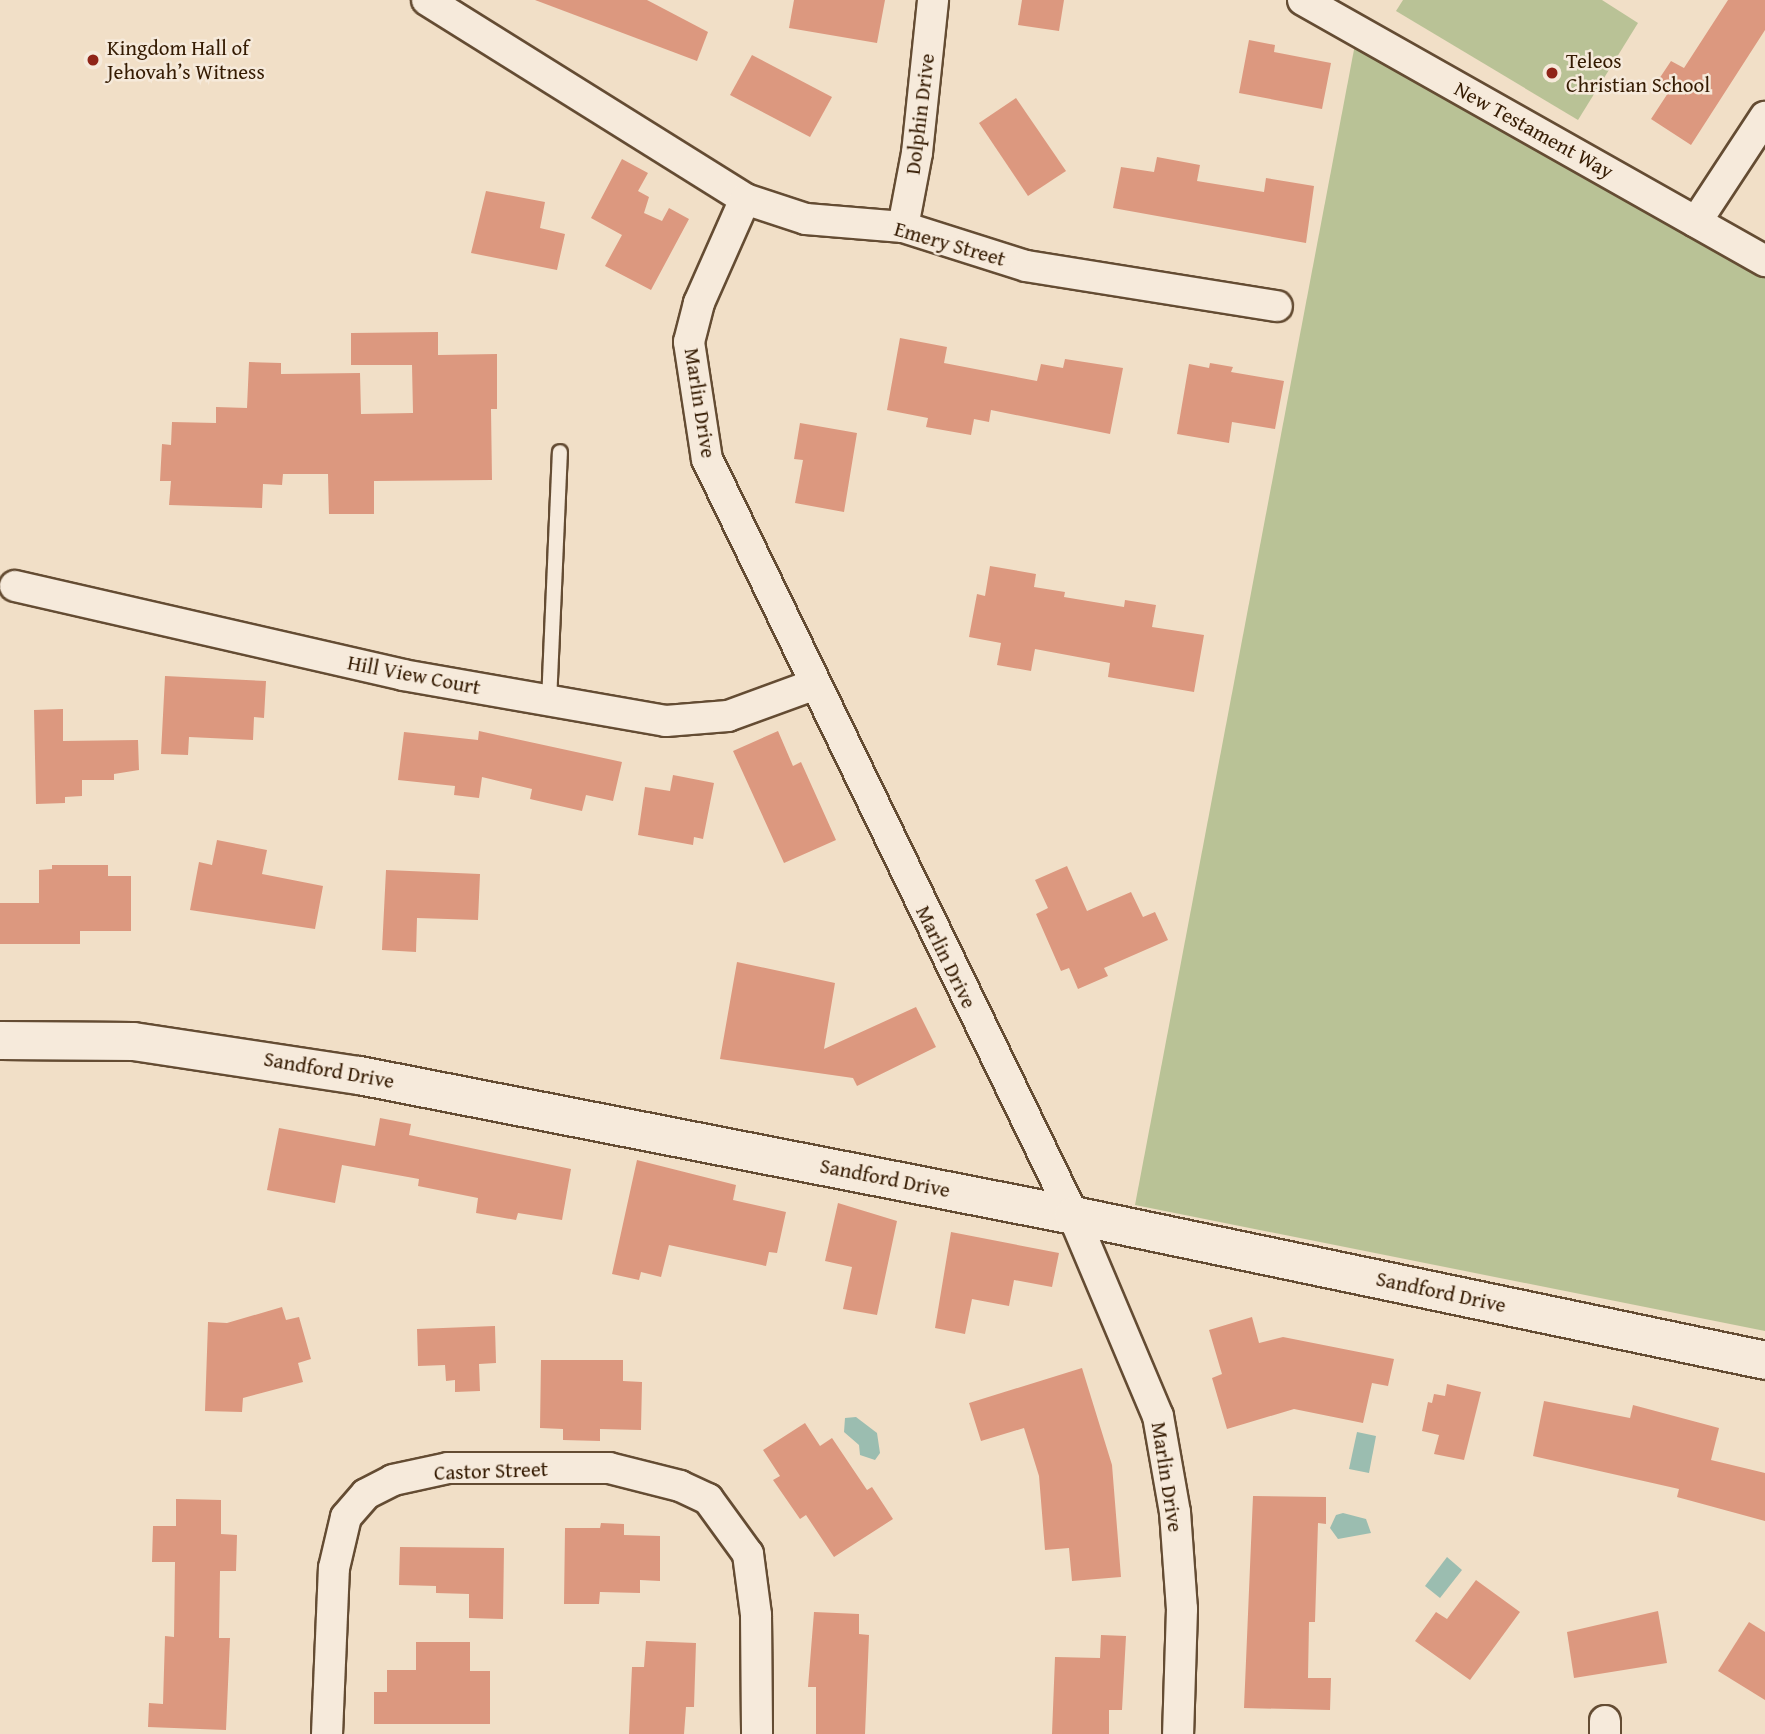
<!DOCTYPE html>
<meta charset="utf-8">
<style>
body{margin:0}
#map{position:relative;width:1765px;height:1734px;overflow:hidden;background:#f1dfc7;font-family:"Gentium Book Plus",serif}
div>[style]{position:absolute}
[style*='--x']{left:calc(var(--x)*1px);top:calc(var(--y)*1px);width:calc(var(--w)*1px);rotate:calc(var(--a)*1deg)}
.green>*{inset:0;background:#b9c296}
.water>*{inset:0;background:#9bbdb0}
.building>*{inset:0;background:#dc987f}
.roads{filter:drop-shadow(2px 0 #644c33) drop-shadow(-2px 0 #644c33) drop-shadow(0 2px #644c33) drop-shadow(0 -2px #644c33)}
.service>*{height:14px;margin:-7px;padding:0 7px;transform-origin:7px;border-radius:7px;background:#f6eadb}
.minor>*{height:30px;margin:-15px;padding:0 15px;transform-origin:15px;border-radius:15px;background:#f6eadb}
.tertiary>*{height:37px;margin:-18.5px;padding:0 18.5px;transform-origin:18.5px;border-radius:18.5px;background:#f6eadb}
.dots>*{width:19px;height:19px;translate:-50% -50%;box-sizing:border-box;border:4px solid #f6eadb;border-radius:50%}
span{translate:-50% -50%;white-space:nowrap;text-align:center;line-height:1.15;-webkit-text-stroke:5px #f6eadb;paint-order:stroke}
.poi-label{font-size:21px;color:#351b02}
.left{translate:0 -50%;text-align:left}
.street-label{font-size:21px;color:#351b02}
</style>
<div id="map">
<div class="green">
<i style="clip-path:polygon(1403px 0,1602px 0,1638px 23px,1578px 120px,1396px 11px)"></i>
<i style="clip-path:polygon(1356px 39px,1765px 271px,1765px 1331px,1135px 1205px)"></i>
</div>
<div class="water">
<i style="clip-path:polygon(856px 1417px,877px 1433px,880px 1453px,875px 1460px,860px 1455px,859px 1445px,844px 1432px,845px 1418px)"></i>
<i style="clip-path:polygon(1357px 1432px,1376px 1436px,1369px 1473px,1349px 1469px)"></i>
<i style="clip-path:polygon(1343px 1513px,1366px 1519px,1371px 1533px,1338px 1539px,1330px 1528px,1336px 1515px)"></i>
<i style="clip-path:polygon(1447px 1557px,1462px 1570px,1440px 1598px,1425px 1586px)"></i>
</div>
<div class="building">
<i style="clip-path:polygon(535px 0,647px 0,708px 32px,697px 61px)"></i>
<i style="clip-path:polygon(794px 0,885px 0,877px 43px,789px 28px)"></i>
<i style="clip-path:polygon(1022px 0,1064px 0,1059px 31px,1018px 25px)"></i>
<i style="clip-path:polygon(1728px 0,1765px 0,1765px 30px,1691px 145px,1651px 119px,1668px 93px,1655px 85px,1671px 61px,1684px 68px)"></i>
<i style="clip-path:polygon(1249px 40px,1275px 45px,1274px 52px,1331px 63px,1322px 109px,1239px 93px)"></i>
<i style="clip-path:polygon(752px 55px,832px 97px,810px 137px,730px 95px)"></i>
<i style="clip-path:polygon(1016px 98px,1066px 171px,1028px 196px,979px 123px)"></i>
<i style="clip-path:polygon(1157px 157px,1200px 165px,1197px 181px,1264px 192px,1266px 178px,1314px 186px,1306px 243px,1113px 208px,1121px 167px,1154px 172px)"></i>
<i style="clip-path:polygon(622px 159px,648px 173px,638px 191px,649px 197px,644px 213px,662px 221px,669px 208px,689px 219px,651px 290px,605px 266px,622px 235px,591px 218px)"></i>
<i style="clip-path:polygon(486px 191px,545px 202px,540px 228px,565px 234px,557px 270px,471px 253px)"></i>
<i style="clip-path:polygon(438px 332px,438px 355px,497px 354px,497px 409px,491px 409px,492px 480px,374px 481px,374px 514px,329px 514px,328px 474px,283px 474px,282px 485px,263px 484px,262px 508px,169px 505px,171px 481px,160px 481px,162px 444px,171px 445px,172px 422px,216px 423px,216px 407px,247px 408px,249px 362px,281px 363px,281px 374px,360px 373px,361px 414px,413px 413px,412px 365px,351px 365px,351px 333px)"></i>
<i style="clip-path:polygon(900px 338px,947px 347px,944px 363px,1037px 381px,1041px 364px,1063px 368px,1065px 359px,1123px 368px,1110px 434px,991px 410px,989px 422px,974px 419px,971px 435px,926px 427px,928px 418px,887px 410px)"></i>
<i style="clip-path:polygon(1210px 363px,1233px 367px,1231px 372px,1284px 381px,1275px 429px,1232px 422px,1229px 443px,1177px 434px,1189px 364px,1209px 368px)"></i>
<i style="clip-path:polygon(800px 423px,857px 433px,844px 512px,795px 503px,803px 460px,794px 459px)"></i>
<i style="clip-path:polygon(990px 566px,1036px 574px,1034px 587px,1065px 592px,1064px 597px,1124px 607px,1125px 600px,1156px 605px,1152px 627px,1204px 635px,1194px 692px,1108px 677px,1110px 663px,1035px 649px,1031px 671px,997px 665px,1001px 643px,969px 637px,977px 594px,985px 596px)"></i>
<i style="clip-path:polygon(165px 676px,266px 681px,264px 718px,254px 717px,253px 740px,189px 737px,188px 755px,161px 754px)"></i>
<i style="clip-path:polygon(63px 709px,63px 741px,138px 740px,139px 770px,114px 774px,114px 780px,82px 780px,82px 796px,65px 797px,65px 803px,36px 804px,34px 710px)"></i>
<i style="clip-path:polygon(479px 731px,622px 762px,613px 801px,586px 795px,582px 811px,530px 799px,532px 789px,482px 777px,479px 798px,454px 795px,455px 786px,398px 780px,404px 732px,478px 740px)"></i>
<i style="clip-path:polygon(778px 731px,793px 766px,801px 762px,836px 840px,784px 863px,733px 751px)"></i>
<i style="clip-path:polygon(673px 775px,714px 783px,703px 839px,694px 837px,693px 845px,638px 835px,645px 787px,670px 791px)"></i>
<i style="clip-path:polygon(217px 840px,267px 850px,262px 874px,323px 886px,315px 929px,190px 910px,199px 862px,212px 865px)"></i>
<i style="clip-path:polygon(52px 865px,108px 865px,108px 876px,131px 876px,131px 931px,80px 931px,80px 944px,0 944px,0 903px,39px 903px,39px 870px,52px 869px)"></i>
<i style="clip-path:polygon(1067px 866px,1087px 911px,1131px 892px,1143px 917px,1155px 912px,1168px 940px,1104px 968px,1108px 976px,1078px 989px,1069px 968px,1061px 971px,1036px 914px,1048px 908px,1035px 880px)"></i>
<i style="clip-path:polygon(386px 870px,480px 874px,478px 920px,417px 918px,416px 952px,382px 950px)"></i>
<i style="clip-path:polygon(737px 962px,835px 983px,824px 1049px,916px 1007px,936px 1047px,857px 1086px,853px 1078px,720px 1059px)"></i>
<i style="clip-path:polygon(380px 1118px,411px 1124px,409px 1135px,571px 1169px,562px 1220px,518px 1213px,516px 1220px,476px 1213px,478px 1198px,418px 1186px,419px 1179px,342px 1165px,335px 1203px,267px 1190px,279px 1128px,375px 1146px)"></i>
<i style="clip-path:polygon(637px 1160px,736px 1185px,733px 1200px,786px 1212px,777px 1253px,769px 1252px,766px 1266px,669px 1245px,661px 1277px,641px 1272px,639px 1280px,612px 1274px)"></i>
<i style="clip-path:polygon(838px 1203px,897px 1221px,877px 1315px,843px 1309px,852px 1267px,825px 1261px)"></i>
<i style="clip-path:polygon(951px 1232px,1059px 1253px,1052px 1287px,1014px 1280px,1009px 1306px,972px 1299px,965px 1334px,935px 1328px)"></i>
<i style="clip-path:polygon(282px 1307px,286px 1320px,299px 1317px,311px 1359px,298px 1363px,303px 1382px,243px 1398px,242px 1412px,205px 1411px,208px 1322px,227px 1323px)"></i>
<i style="clip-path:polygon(1252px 1317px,1259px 1343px,1283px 1337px,1394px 1359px,1388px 1386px,1372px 1383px,1363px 1423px,1294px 1409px,1227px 1429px,1212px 1378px,1222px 1374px,1209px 1330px)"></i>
<i style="clip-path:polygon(495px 1326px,496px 1363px,479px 1364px,480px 1391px,455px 1392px,455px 1380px,446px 1381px,445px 1365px,418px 1366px,417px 1329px)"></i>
<i style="clip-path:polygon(541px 1360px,623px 1360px,623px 1381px,642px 1382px,641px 1430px,600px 1429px,600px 1441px,563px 1440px,563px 1429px,540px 1428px)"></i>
<i style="clip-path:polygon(1082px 1368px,1112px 1465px,1121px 1577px,1072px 1581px,1069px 1548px,1045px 1550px,1039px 1476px,1024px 1428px,981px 1441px,969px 1403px)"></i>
<i style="clip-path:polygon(1447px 1384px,1481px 1392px,1464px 1460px,1434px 1454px,1439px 1435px,1422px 1431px,1428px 1402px,1432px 1403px,1434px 1394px,1445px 1396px)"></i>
<i style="clip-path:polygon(1544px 1401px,1630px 1418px,1633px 1405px,1719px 1428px,1711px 1460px,1765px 1473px,1765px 1521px,1677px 1497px,1679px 1489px,1533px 1456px)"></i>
<i style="clip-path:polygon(805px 1423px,820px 1446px,832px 1438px,867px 1490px,872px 1487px,893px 1519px,834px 1557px,806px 1515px,800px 1519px,773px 1480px,780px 1476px,763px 1450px)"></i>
<i style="clip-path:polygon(1253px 1496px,1326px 1497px,1326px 1524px,1318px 1523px,1315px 1622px,1309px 1622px,1308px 1678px,1331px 1678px,1330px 1710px,1244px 1708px)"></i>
<i style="clip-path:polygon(176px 1499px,221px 1500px,221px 1534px,237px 1535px,236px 1571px,220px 1571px,219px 1638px,230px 1638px,226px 1730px,148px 1727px,149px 1703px,163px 1704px,165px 1636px,174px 1637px,175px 1562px,152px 1562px,153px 1526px,176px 1526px)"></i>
<i style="clip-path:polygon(601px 1523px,624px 1524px,624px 1535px,660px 1536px,660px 1581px,640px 1580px,640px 1593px,600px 1592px,599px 1604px,564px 1604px,565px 1528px,600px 1528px)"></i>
<i style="clip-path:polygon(400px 1547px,504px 1548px,503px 1619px,469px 1618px,469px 1594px,436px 1593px,436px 1586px,399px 1585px)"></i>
<i style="clip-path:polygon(1476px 1580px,1520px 1612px,1470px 1680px,1415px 1641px,1436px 1612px,1447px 1619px)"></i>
<i style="clip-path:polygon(1658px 1611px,1667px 1663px,1574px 1678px,1567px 1632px)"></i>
<i style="clip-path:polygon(814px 1612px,859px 1614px,859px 1634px,869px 1635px,865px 1734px,816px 1734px,816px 1687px,808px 1687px)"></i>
<i style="clip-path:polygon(1749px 1622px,1765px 1632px,1765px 1700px,1718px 1671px)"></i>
<i style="clip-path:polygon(1101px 1635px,1126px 1636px,1122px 1710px,1109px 1710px,1109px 1734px,1052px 1734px,1055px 1657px,1100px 1658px)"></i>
<i style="clip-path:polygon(646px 1641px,696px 1643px,694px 1707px,686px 1707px,684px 1734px,629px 1734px,632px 1667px,644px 1667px)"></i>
<i style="clip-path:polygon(416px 1642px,470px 1642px,470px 1671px,490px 1671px,490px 1724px,374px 1724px,374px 1692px,387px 1692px,387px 1670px,416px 1670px)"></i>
</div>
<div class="roads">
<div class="service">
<i style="--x:549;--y:702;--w:250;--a:-87.5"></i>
</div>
<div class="minor">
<i style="--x:427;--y:0;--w:375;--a:32"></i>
<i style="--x:745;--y:199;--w:64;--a:18.2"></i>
<i style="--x:806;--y:219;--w:97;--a:4.7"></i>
<i style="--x:903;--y:227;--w:129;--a:17.6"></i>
<i style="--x:1026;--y:266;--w:254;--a:9.1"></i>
<i style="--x:1303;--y:0;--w:531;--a:29.46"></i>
<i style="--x:745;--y:199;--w:114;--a:113.9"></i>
<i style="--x:699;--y:303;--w:40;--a:104.4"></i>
<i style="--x:689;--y:342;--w:118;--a:81.3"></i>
<i style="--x:707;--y:459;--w:840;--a:64.17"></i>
<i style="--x:1073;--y:1215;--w:218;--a:67.1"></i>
<i style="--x:1158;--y:1416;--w:97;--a:80"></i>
<i style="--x:1175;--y:1512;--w:97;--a:85.9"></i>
<i style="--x:1182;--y:1609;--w:125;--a:91.8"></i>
<i style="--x:1696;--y:222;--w:126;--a:-56.7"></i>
<i style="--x:903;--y:227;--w:75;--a:-79.3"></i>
<i style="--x:917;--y:153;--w:154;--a:-84"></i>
<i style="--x:15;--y:586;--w:398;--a:12.9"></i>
<i style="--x:403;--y:675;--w:267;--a:9.9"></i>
<i style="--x:666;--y:721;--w:62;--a:-4.6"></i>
<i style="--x:728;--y:716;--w:90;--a:-20"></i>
<i style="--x:327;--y:1734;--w:166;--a:-87.6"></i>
<i style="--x:334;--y:1568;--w:52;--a:-76.8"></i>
<i style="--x:346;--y:1517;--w:30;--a:-49"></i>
<i style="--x:366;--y:1494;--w:30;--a:-27"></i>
<i style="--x:393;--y:1480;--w:56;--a:-12.3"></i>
<i style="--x:448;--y:1468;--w:161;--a:0"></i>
<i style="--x:609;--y:1468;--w:73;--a:14.2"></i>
<i style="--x:680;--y:1486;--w:31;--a:25"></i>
<i style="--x:708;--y:1499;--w:68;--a:54"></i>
<i style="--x:748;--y:1554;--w:62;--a:82.5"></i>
<i style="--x:756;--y:1615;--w:119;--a:89.5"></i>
<i style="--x:1605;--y:1734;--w:13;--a:-90"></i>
</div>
<div class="tertiary">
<i style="--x:0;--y:1040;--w:133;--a:0.4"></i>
<i style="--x:133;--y:1041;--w:229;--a:8.6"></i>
<i style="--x:359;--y:1075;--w:728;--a:11.09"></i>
<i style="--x:1073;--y:1215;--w:707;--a:11.83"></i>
</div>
</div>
<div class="dots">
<i style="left:93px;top:60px;background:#8f2418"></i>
<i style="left:1552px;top:73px;background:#8f2418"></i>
</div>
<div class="poi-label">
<span class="left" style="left:107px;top:60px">Kingdom Hall of<br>Jehovah’s Witness</span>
<span class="left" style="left:1566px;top:73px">Teleos<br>Christian School</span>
</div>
<div class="street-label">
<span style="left:920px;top:114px;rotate:-83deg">Dolphin Drive</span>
<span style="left:1534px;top:130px;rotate:29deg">New Testament Way</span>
<span style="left:950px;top:244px;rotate:16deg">Emery Street</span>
<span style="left:700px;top:403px;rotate:81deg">Marlin Drive</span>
<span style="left:414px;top:675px;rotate:11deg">Hill View Court</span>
<span style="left:946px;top:957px;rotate:64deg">Marlin Drive</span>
<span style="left:329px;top:1070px;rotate:10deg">Sandford Drive</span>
<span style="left:885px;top:1178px;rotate:11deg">Sandford Drive</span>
<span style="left:1441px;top:1292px;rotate:12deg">Sandford Drive</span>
<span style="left:491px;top:1471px;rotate:-2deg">Castor Street</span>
<span style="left:1167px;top:1477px;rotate:81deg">Marlin Drive</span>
</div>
</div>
